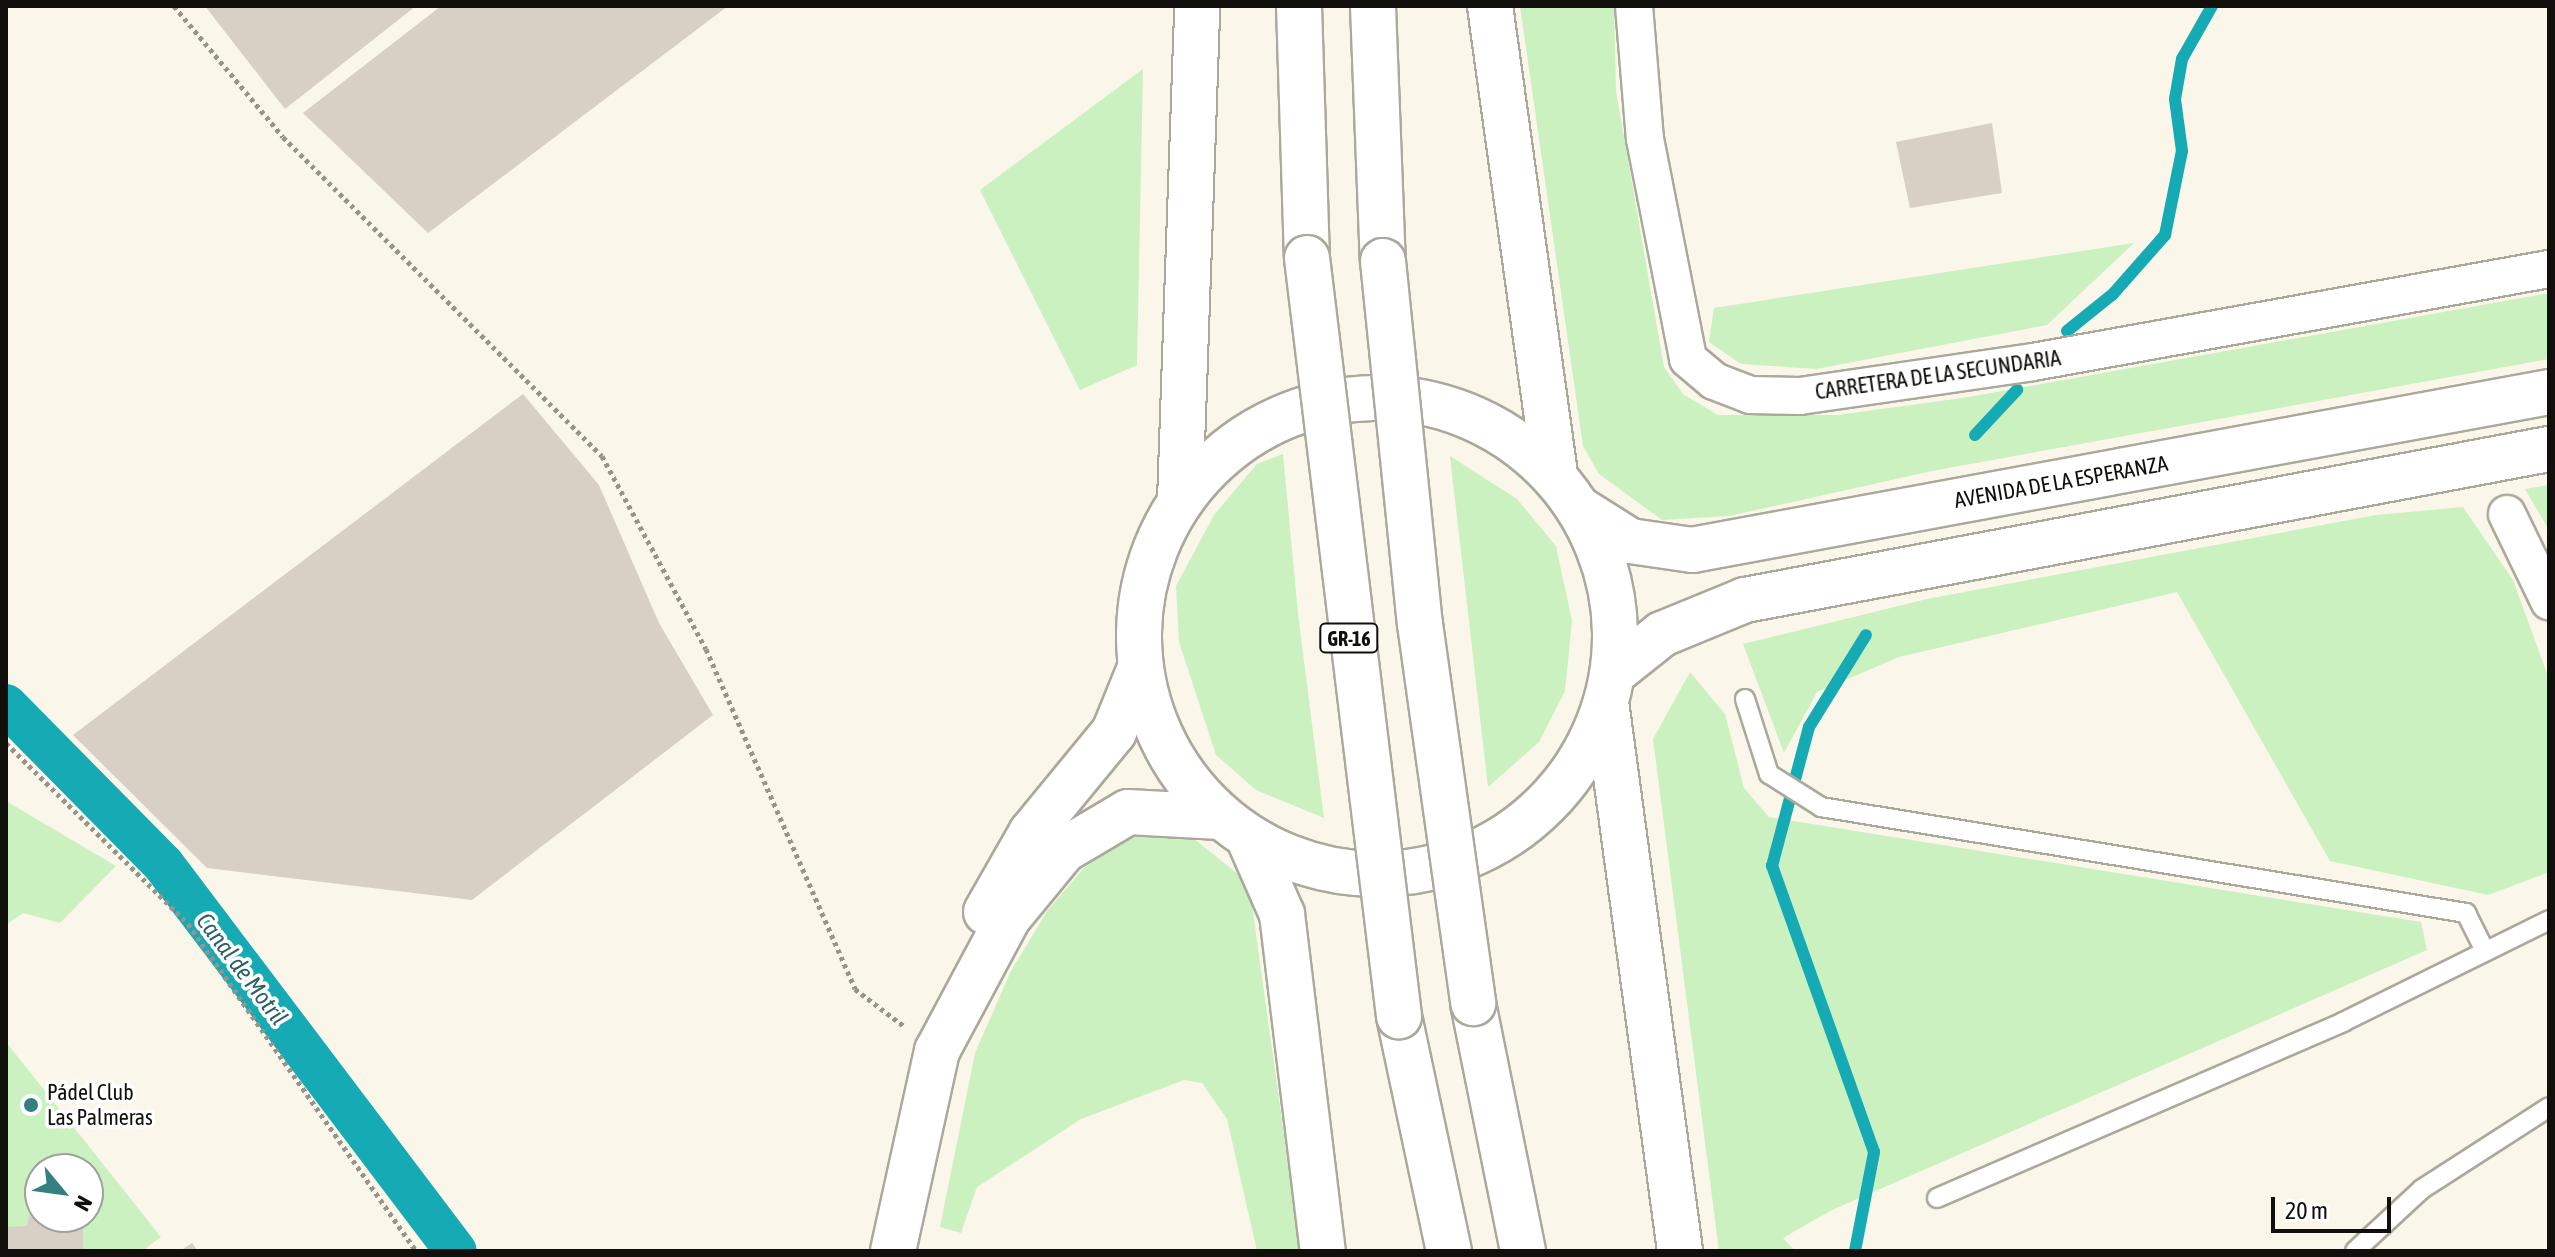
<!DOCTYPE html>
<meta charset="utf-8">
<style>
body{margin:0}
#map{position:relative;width:2555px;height:1257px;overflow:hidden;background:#faf6ea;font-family:"Asap Condensed",sans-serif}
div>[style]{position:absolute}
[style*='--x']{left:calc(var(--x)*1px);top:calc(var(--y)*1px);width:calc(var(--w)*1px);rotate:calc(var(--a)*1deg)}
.green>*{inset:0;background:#cbf1c0}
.stream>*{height:12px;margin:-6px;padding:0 6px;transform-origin:6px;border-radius:6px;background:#16aab5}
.canal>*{height:42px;margin:-21px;padding:0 21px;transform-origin:21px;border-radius:21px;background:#16aab5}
.building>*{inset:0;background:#d8cfc5}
.path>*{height:5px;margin-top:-2.5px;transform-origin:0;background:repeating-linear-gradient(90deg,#97948c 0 4px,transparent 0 8px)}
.roads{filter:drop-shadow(2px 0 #aba89c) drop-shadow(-2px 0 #aba89c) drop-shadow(0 2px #aba89c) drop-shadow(0 -2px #aba89c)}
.service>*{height:18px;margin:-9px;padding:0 9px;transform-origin:9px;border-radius:9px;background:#fff}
.minor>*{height:36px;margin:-18px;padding:0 18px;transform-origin:18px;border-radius:18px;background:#fff}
.tertiary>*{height:44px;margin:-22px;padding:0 22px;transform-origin:22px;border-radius:22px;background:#fff}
.secondary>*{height:44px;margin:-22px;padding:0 22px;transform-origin:22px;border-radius:22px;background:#fff}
.secondary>.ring{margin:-22px;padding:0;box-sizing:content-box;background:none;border:44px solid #fff;border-radius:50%}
.motorway>*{height:44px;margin:-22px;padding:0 22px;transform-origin:22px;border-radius:22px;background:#fff}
.bridges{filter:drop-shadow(2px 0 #aba89c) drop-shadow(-2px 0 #aba89c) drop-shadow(0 2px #aba89c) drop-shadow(0 -2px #aba89c)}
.motorway-bridge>*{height:44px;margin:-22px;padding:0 22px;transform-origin:22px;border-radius:22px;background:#fff}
.dots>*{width:22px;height:22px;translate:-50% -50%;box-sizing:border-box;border:4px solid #fff;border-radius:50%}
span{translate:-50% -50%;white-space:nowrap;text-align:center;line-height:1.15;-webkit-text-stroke:7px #fff;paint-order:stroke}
.shield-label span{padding:2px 6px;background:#fff;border:2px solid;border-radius:6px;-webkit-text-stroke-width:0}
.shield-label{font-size:20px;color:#100f0b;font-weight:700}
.street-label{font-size:22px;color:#100f0b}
.poi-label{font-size:22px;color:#100f0b}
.left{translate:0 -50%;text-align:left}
.water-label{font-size:24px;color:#2b6065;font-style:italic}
.frame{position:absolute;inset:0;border:8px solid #100f0b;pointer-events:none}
.north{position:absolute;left:24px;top:1153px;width:80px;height:80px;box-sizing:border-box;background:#fff;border:2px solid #9f9f9d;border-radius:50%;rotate:119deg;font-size:22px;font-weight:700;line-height:32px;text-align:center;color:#100f0b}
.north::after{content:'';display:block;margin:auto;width:28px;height:36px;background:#367f81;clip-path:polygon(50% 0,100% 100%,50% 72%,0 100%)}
.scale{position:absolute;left:2271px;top:1197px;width:120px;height:36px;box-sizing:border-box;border:4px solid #100f0b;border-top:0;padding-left:10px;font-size:24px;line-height:28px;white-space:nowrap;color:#100f0b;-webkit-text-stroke:6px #fff;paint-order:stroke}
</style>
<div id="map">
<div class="green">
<i style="clip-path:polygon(1520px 6px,1614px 6px,1616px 91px,1664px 367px,1683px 394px,1718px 415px,1838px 415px,1969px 397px,2549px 293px,2549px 359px,1932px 471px,1729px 516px,1662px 520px,1599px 474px,1583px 446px)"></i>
<i style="clip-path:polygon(1143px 69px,1137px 365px,1080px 390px,980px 190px)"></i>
<i style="clip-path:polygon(2134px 243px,2047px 325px,1816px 369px,1741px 364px,1709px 342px,1714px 308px)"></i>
<i style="clip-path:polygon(1283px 454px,1298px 614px,1324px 818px,1256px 790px,1216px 755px,1179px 642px,1176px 586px,1214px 515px,1257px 464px)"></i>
<i style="clip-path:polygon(1450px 456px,1517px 499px,1556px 546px,1572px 621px,1565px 691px,1539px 742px,1488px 787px)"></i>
<i style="clip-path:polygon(2549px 485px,2549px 530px,2525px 489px)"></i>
<i style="clip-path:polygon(2463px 507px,2513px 580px,2549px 679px,2549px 872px,2488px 895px,2330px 861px,2177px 592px,1899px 657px,1817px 692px,1784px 753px,1743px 644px,1927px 599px,2376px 515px)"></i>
<i style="clip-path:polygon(1690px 672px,1725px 714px,1744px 788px,1769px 817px,2421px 922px,2427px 950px,1832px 1210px,1783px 1238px,1795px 1251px,1719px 1251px,1653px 739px)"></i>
<i style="clip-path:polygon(6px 801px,116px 866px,60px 923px,23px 913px,6px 925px)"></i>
<i style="clip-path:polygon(1161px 833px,1192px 837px,1249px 883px,1300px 1251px,1257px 1251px,1227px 1119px,1202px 1083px,1184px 1080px,1081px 1119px,977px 1187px,961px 1233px,940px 1227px,975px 1053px,1011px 971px,1047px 911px,1084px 868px,1127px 839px)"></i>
<i style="clip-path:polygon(evenodd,6px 1042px,161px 1237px,142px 1251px,6px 1251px,6px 1042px,40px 1169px,88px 1169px,88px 1217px,40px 1217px,40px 1169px)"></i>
</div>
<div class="stream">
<i style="--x:2067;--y:331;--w:59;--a:-38.8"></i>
<i style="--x:2113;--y:294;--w:79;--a:-48.6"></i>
<i style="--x:2165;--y:235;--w:86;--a:-78.6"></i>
<i style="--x:2182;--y:151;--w:52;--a:-97.7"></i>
<i style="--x:2175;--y:99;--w:41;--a:-80.1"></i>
<i style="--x:2182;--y:59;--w:61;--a:-60.5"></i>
<i style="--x:1975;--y:435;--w:62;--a:-47"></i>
<i style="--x:1855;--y:1251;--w:101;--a:-79.1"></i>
<i style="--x:1874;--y:1152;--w:304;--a:-109.6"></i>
<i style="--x:1772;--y:866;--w:144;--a:-75.1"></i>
<i style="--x:1809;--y:727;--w:108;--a:-58.2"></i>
</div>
<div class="canal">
<i style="--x:6;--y:705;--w:223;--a:45.4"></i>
<i style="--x:163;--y:864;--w:485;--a:52.9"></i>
</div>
<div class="building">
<i style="clip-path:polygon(205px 6px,416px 6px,285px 109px)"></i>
<i style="clip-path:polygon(441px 6px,728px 6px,428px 233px,303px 113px)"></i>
<i style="clip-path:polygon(1992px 123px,2002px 193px,1910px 208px,1896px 142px)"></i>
<i style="clip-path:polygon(523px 394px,599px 485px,659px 623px,713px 715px,472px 900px,207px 868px,73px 735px)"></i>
<i style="clip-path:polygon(30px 1214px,83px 1217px,83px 1251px,6px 1251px,6px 1227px,27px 1226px)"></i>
<i style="clip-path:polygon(192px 1243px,198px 1251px,180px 1251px)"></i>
</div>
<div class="path">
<i style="--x:174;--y:6;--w:170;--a:50.2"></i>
<i style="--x:283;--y:137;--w:451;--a:45"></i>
<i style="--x:602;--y:456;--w:219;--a:61.7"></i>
<i style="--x:706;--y:649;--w:371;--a:66.3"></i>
<i style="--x:855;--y:989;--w:63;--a:37.2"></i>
<i style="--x:6;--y:743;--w:257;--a:44.8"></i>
<i style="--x:188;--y:924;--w:399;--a:55.1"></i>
</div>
<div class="roads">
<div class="service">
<i style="--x:1745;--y:699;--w:79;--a:72.3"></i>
<i style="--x:1769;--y:774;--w:62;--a:32.4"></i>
<i style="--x:1821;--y:807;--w:654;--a:9.33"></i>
<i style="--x:2466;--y:913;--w:42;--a:63.4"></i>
<i style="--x:1937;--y:1198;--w:443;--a:-23.4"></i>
<i style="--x:2343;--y:1022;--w:230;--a:-26.3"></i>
<i style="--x:2355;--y:1251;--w:91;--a:-42.8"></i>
<i style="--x:2422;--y:1189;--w:151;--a:-32.8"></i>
</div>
<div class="minor">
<i style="--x:1634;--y:6;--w:133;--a:85.3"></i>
<i style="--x:1645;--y:139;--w:224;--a:78.9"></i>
<i style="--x:1688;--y:359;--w:34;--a:40"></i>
<i style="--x:1714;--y:381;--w:39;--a:21"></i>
<i style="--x:1750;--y:395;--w:50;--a:1.1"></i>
<i style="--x:1800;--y:396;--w:235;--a:-8.3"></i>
<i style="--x:2033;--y:362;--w:524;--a:-10.22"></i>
<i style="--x:2507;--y:514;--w:97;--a:64.2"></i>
</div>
<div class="tertiary">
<i style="--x:986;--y:912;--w:91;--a:-60.3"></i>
<i style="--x:1031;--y:833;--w:131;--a:-50.6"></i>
<i style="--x:1114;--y:732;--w:69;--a:-67.9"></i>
<i style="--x:893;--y:1251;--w:205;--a:-77.6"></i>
<i style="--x:937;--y:1051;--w:151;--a:-61.9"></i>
<i style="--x:1008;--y:918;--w:88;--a:-50.5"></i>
<i style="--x:1064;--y:850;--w:74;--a:-30.7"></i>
<i style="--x:1128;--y:812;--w:92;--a:3.1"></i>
</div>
<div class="secondary">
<i class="ring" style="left:1139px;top:398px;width:432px;height:432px"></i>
<i style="--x:1581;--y:510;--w:58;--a:32.3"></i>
<i style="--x:1630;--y:541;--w:63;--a:8.3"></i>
<i style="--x:1692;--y:550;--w:871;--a:-10.45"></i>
<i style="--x:1613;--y:673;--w:63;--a:-38.5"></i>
<i style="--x:1662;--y:634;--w:90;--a:-22.3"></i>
<i style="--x:1745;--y:600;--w:818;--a:-10.64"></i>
</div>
<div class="motorway">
<i style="--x:1299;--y:6;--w:252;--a:88.2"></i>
<i style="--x:1373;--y:6;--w:255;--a:87.8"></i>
<i style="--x:1490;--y:6;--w:473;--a:82.1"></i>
<i style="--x:1180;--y:501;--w:495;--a:-88"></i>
<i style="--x:1606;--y:702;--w:554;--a:82.32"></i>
<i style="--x:1249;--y:839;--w:82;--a:66.3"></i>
<i style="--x:1282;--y:914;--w:339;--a:83.1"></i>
<i style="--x:1473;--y:1003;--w:253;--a:78.6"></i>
<i style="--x:1399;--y:1016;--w:240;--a:78"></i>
</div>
</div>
<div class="bridges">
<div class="motorway-bridge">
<i style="--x:1307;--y:258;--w:764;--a:83.08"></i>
<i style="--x:1383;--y:261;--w:365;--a:84.2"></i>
<i style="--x:1420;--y:624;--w:383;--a:82"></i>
</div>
</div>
<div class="dots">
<i style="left:31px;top:1105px;background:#367f81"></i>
</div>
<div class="shield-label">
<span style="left:1349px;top:638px">GR-16</span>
</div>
<div class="street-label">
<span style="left:1938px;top:375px;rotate:-8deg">CARRETERA DE LA SECUNDARIA</span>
<span style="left:2061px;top:482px;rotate:-10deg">AVENIDA DE LA ESPERANZA</span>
</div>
<div class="poi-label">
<span class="left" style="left:47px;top:1105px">Pádel Club<br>Las Palmeras</span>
</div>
<div class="water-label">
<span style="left:242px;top:969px;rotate:53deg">Canal de Motril</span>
</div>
<div class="frame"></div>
<div class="north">N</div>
<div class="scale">20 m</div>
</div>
